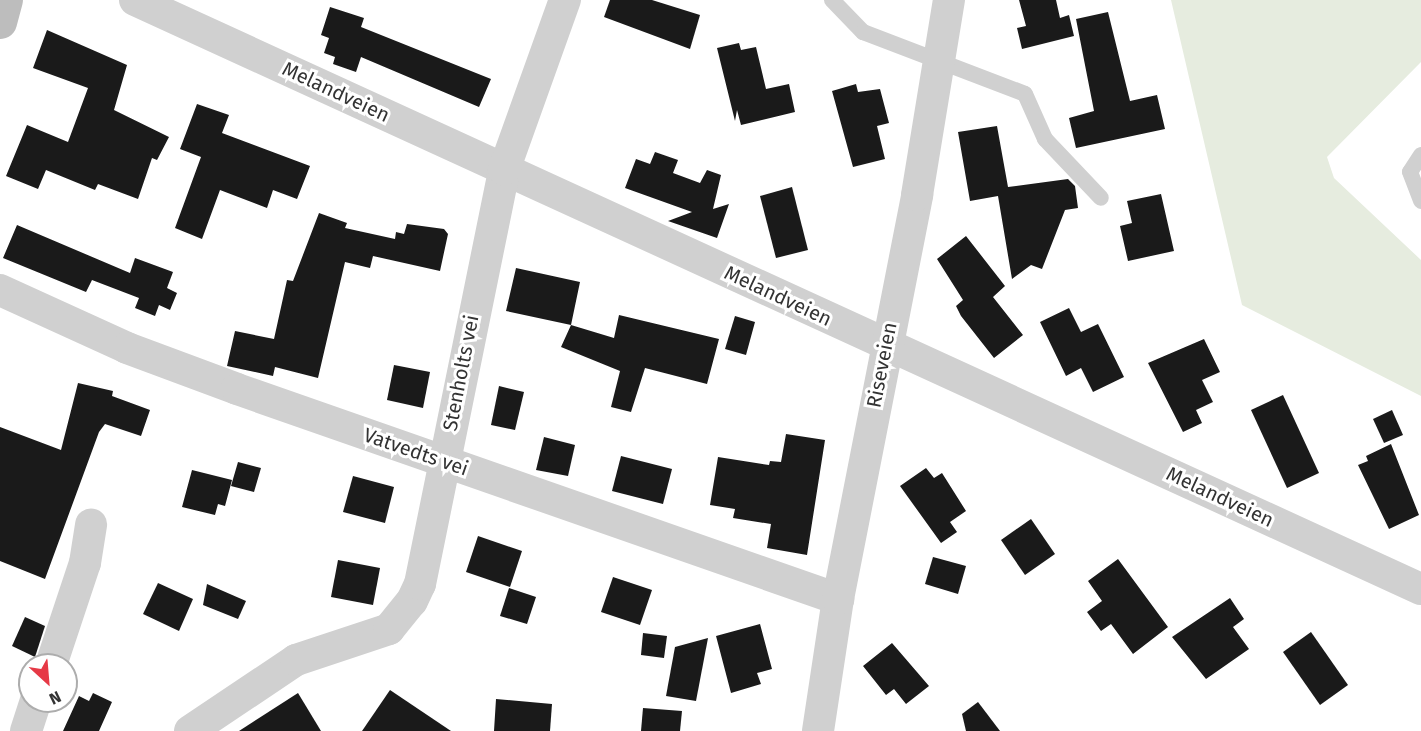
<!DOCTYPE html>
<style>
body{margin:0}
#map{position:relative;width:1421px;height:731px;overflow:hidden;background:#fff;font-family:"Fira Sans",sans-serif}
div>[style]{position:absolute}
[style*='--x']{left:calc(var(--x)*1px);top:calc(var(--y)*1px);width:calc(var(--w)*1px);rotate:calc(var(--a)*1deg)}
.green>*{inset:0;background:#e6ecdf}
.building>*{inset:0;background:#1a1a1a}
.lane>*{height:16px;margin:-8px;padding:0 8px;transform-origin:8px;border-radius:8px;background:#d0d0d0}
.street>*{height:32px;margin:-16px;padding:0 16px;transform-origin:16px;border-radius:16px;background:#d0d0d0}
.secondary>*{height:33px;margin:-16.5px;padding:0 16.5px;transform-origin:16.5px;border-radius:16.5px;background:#bdbdbd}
span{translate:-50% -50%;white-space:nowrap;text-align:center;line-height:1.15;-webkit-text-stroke:6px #fff;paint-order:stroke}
.street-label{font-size:20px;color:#333}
.north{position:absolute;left:18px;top:653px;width:60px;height:60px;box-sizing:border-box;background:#fff;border:2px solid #adadad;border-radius:50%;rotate:154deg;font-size:16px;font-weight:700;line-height:24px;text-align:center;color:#333}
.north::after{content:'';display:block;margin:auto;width:21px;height:27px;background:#e63946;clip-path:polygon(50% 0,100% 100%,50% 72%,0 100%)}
</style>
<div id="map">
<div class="green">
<i style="clip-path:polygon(1171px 0,1421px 0,1421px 62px,1327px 157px,1334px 178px,1421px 260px,1421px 396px,1242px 305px)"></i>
</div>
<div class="building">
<i style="clip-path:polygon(610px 0,652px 0,700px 15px,690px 49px,604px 17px)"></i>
<i style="clip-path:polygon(1019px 0,1056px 0,1060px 18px,1069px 15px,1074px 36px,1022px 49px,1017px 28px,1026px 26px)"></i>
<i style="clip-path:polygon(330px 7px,364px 18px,361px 27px,491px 79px,479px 107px,361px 57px,356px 72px,333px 64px,335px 57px,324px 53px,329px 38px,321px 35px)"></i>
<i style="clip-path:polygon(1108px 12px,1130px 101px,1157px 95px,1165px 129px,1076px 148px,1069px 118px,1094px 111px,1076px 19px)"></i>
<i style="clip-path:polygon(47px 30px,127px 65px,114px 110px,169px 137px,157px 160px,152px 158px,138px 199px,98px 184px,95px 190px,46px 170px,38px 189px,6px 176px,27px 125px,68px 142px,88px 88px,33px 68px)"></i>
<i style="clip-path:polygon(739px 43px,741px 50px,756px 47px,766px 89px,789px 84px,795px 112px,741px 125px,737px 110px,735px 121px,717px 48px)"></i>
<i style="clip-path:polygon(856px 84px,858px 92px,880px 89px,889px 123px,877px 126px,885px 159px,853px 167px,832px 91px)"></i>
<i style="clip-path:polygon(197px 104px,229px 115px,222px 133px,310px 166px,297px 199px,273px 190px,267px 208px,220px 190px,202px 239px,175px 228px,201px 157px,180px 149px)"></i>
<i style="clip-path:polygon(997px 126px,1008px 187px,1068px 179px,1075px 186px,1078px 208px,1065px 210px,1042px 269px,1031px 265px,1012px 279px,998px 196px,970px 201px,958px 132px)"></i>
<i style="clip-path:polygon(655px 152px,678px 160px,673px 173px,700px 183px,707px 170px,721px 175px,713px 209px,729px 204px,717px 238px,668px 221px,692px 212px,625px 188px,636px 159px,650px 164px)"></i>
<i style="clip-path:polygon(792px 187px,808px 250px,776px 258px,760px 196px)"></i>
<i style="clip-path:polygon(1161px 194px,1174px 251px,1128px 261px,1120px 226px,1132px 223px,1127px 201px)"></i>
<i style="clip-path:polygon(319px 213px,347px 223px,345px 228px,395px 239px,396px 232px,404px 234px,407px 224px,444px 229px,448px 234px,440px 271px,373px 256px,370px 268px,345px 262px,318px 378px,275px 367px,273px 376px,227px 366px,235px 331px,274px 339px,287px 280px,293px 281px)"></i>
<i style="clip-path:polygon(17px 225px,130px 273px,135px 258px,173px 272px,167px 288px,177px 293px,170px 310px,159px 305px,155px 316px,135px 308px,139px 298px,92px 280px,86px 292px,3px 258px)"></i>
<i style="clip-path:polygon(966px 236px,1005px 286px,993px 297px,1023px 335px,994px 358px,961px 316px,956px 306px,963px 300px,937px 259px)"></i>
<i style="clip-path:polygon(516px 268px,580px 282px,571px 325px,614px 338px,619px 315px,719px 339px,707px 384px,645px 368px,631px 412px,611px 407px,620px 371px,561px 347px,571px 325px,506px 311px)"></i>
<i style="clip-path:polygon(1069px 308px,1081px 332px,1098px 324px,1124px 377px,1093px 392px,1081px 368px,1066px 376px,1040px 322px)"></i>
<i style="clip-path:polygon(735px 316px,755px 322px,746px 355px,725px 349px)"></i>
<i style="clip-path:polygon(1204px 339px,1220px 372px,1202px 380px,1213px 402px,1196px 410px,1202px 423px,1183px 432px,1148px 363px)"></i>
<i style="clip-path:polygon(394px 365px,430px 372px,423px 408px,387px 400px)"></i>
<i style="clip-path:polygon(78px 383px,113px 391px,112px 396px,150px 410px,141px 436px,105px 424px,99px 432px,45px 579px,0 561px,0 427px,61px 450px)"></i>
<i style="clip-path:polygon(499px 386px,524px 392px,515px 430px,491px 425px)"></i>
<i style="clip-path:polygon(1283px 395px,1319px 473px,1287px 488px,1251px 410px)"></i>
<i style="clip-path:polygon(1392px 410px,1403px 435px,1384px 443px,1373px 419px)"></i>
<i style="clip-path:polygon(786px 434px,825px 440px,807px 555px,767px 548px,771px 524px,733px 518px,735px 509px,710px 505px,718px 457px,769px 465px,770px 461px,781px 462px)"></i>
<i style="clip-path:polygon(544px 437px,575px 445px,568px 476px,536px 470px)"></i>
<i style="clip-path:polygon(1391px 444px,1419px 515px,1389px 529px,1358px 465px,1368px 461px,1366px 456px)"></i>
<i style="clip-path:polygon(621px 456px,672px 469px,663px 504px,612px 491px)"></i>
<i style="clip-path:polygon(238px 462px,261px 468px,254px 492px,231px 486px)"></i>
<i style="clip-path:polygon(926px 468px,934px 478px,942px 473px,966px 511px,950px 522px,957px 532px,941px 543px,900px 486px)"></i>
<i style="clip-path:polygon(192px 470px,232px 480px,225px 506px,218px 504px,215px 515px,182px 507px)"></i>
<i style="clip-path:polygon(353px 476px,394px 487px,385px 523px,343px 512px)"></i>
<i style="clip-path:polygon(1031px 519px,1055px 554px,1025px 575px,1001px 540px)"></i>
<i style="clip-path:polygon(478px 536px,522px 551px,510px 587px,466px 572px)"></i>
<i style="clip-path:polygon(933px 557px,966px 566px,958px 594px,925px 584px)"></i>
<i style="clip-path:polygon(1118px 559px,1168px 627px,1133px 654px,1111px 624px,1101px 631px,1087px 612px,1102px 601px,1088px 581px)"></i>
<i style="clip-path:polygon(338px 560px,380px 568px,373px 605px,331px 597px)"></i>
<i style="clip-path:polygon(613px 577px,652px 590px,640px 625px,601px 612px)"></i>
<i style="clip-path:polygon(158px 583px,193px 599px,179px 631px,143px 614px)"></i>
<i style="clip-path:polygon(207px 584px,246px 601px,238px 619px,203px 605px)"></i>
<i style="clip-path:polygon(509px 588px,536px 597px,527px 624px,500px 616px)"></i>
<i style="clip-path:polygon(1230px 598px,1244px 619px,1233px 627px,1249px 649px,1206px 679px,1172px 637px)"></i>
<i style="clip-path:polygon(25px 617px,45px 626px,35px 657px,12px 646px)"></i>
<i style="clip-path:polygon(760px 624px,772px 669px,757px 673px,761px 684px,731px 693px,716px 636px)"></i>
<i style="clip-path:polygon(1311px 632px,1348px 685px,1320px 705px,1283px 652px)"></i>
<i style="clip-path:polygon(643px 633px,667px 636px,664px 658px,641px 655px)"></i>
<i style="clip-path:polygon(708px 638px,696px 701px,666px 696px,675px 647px)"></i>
<i style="clip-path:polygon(892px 643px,929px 686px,906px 704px,894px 689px,886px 695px,863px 666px)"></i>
<i style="clip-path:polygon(390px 690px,451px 731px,362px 731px)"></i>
<i style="clip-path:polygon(93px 693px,112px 702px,99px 731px,63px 731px,79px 696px,89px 701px)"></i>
<i style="clip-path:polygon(298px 693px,321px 731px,239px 731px)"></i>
<i style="clip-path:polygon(496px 699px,552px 704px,550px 731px,494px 731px)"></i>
<i style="clip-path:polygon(978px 702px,1000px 731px,966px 731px,962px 714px)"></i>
<i style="clip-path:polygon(643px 708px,682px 711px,680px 731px,641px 731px)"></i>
</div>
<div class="lane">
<i style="--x:832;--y:0;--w:45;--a:45.9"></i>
<i style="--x:863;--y:32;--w:173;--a:20.9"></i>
<i style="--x:1025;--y:94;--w:49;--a:66"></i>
<i style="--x:1045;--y:139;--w:81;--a:46.5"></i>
<i style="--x:1421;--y:155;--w:20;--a:123"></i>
<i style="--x:1410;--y:172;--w:31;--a:69"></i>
</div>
<div class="street">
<i style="--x:135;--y:0;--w:1414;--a:24.61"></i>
<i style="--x:0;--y:290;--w:140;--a:24.5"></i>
<i style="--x:127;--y:348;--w:117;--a:20.4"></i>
<i style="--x:237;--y:389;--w:637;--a:19.26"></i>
<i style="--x:51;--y:665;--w:108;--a:-71.6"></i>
<i style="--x:85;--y:563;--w:39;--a:-81"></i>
<i style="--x:26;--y:731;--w:32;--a:-72"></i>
<i style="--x:190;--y:731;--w:128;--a:-33.8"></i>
<i style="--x:296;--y:660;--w:98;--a:-18.4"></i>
<i style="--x:389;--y:629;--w:36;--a:-51"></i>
<i style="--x:412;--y:601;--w:19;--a:-65"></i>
<i style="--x:420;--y:584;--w:422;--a:-78.5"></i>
<i style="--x:504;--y:170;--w:181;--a:-70.3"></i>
<i style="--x:818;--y:731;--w:134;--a:-81.4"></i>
<i style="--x:838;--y:599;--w:412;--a:-78.9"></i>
<i style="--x:917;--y:195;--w:198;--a:-80.7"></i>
</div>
<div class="secondary">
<i style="--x:0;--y:22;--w:23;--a:-75"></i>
</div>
<div class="street-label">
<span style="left:336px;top:92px;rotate:25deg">Melandveien</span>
<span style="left:778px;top:296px;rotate:25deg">Melandveien</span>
<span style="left:882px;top:365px;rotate:-79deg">Riseveien</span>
<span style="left:461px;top:373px;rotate:-79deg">Stenholts vei</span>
<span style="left:416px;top:452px;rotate:19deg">Vatvedts vei</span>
<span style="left:1220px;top:497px;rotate:25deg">Melandveien</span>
</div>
<div class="north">N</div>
</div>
